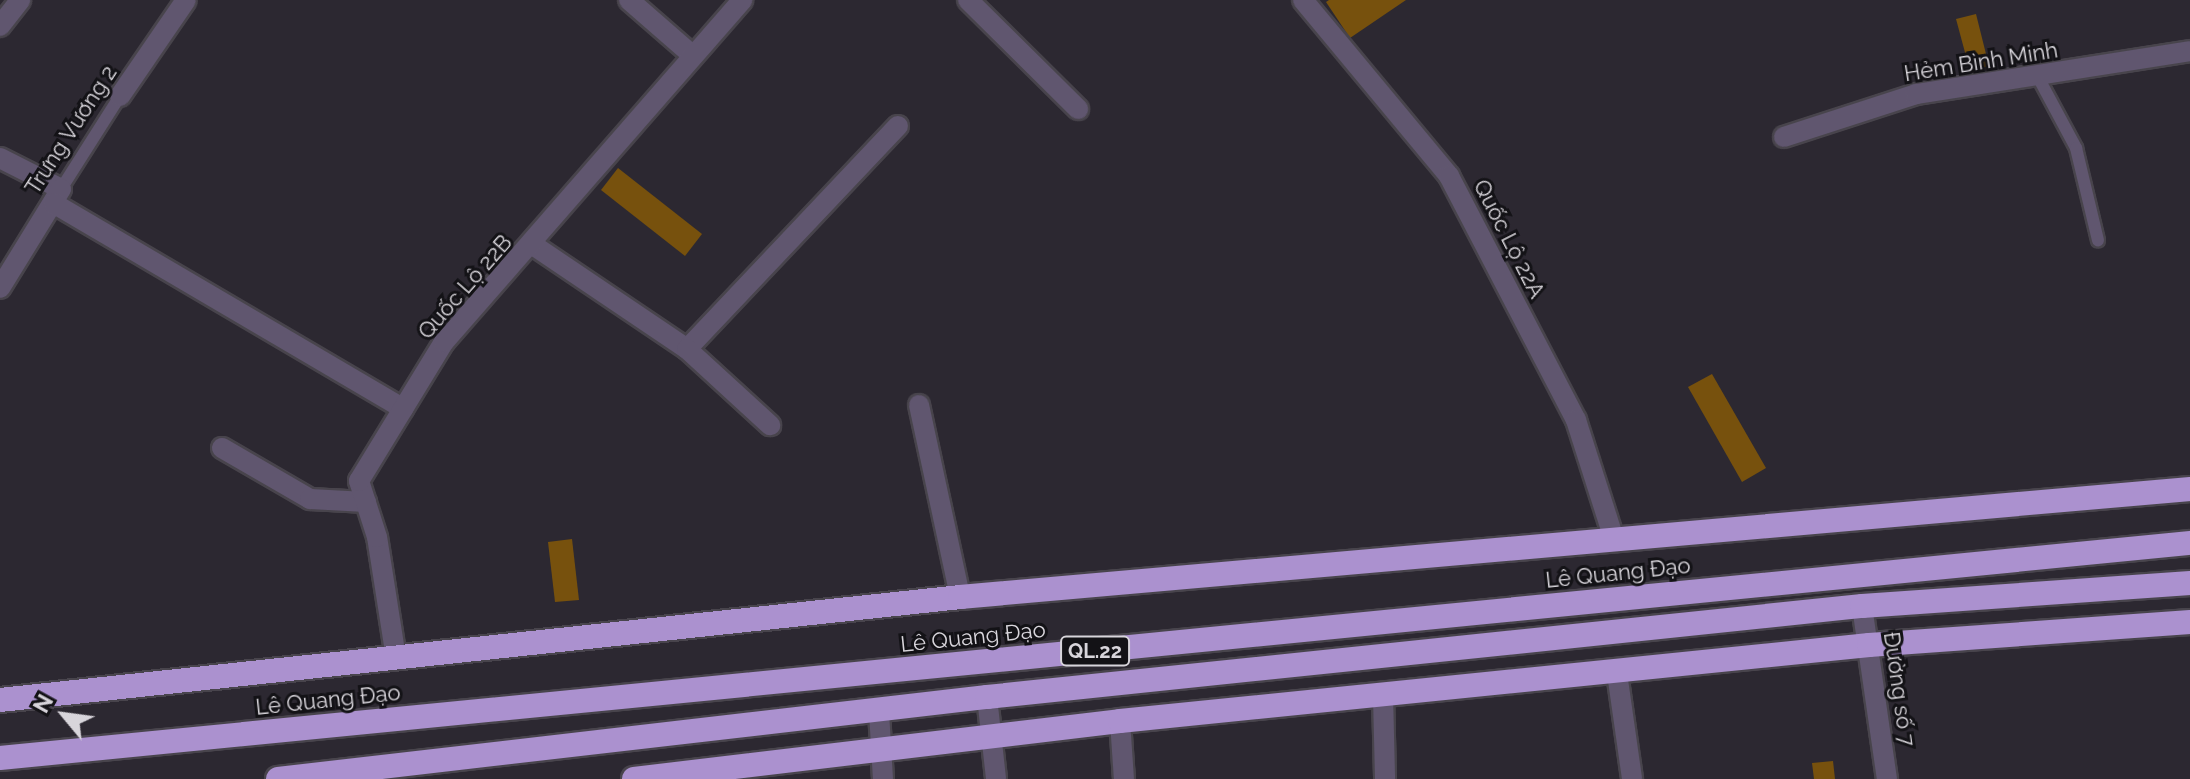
<!DOCTYPE html>
<meta charset="utf-8">
<style>
body{margin:0}
#map{position:relative;width:2190px;height:779px;overflow:hidden;background:#2c2831;font-family:Raleway,sans-serif}
div>[style]{position:absolute}
[style*='--x']{left:calc(var(--x)*1px);top:calc(var(--y)*1px);width:calc(var(--w)*1px);rotate:calc(var(--a)*1deg)}
.building>*{inset:0;background:#77510d}
.roads{filter:drop-shadow(2px 0 #48444c) drop-shadow(-2px 0 #48444c) drop-shadow(0 2px #48444c) drop-shadow(0 -2px #48444c)}
.lane>*{height:12px;margin:-6px;padding:0 6px;transform-origin:6px;border-radius:6px;background:#60566f}
.street>*{height:20px;margin:-10px;padding:0 10px;transform-origin:10px;border-radius:10px;background:#60566f}
.highway>*{height:24px;margin:-12px;padding:0 12px;transform-origin:12px;border-radius:12px;background:#ab91cf}
span{translate:-50% -50%;white-space:nowrap;text-align:center;line-height:1.15;-webkit-text-stroke:6px #131216;paint-order:stroke}
.shield-label span{padding:2px 6px;background:#131216;border:2px solid;border-radius:6px;-webkit-text-stroke-width:0}
.shield-label{font-size:20px;color:#d8d5db;font-weight:700}
.street-label{font-size:22px;color:#d8d5db}
.north{position:absolute;left:24px;top:675px;width:80px;height:80px;-webkit-text-stroke:6px #131216;paint-order:stroke;rotate:299deg;font-size:22px;font-weight:700;line-height:32px;text-align:center;color:#d8d5db}
.north::after{content:'';display:block;margin:auto;width:28px;height:36px;background:#d8d5db;clip-path:polygon(50% 0,100% 100%,50% 72%,0 100%)}
</style>
<div id="map">
<div class="building">
<i style="clip-path:polygon(1406px 0,1350px 38px,1326px 2px,1329px 0)"></i>
<i style="clip-path:polygon(1976px 14px,1989px 66px,1970px 71px,1956px 19px)"></i>
<i style="clip-path:polygon(618px 168px,702px 234px,685px 256px,601px 190px)"></i>
<i style="clip-path:polygon(1712px 374px,1766px 468px,1742px 482px,1688px 387px)"></i>
<i style="clip-path:polygon(572px 539px,579px 600px,555px 602px,548px 542px)"></i>
<i style="clip-path:polygon(1833px 761px,1835px 779px,1814px 779px,1812px 763px)"></i>
</div>
<div class="roads">
<div class="lane">
<i style="--x:2038;--y:77;--w:81;--a:61.8"></i>
<i style="--x:2076;--y:148;--w:95;--a:76.6"></i>
<i style="--x:61;--y:189;--w:110;--a:-57.6"></i>
</div>
<div class="street">
<i style="--x:629;--y:0;--w:84;--a:41.1"></i>
<i style="--x:968;--y:0;--w:155;--a:44.7"></i>
<i style="--x:1303;--y:0;--w:229;--a:50.3"></i>
<i style="--x:1449;--y:176;--w:275;--a:62.5"></i>
<i style="--x:1576;--y:420;--w:122;--a:72.3"></i>
<i style="--x:0;--y:26;--w:33;--a:-52"></i>
<i style="--x:120;--y:96;--w:116;--a:-55.5"></i>
<i style="--x:1784;--y:137;--w:139;--a:-18"></i>
<i style="--x:1916;--y:94;--w:277;--a:-8.9"></i>
<i style="--x:0;--y:158;--w:68;--a:26.9"></i>
<i style="--x:61;--y:189;--w:116;--a:121.6"></i>
<i style="--x:53;--y:203;--w:406;--a:30.4"></i>
<i style="--x:533;--y:245;--w:186;--a:34"></i>
<i style="--x:687;--y:349;--w:307;--a:-46.6"></i>
<i style="--x:687;--y:349;--w:113;--a:42.5"></i>
<i style="--x:919;--y:405;--w:196;--a:77.9"></i>
<i style="--x:222;--y:448;--w:102;--a:30.1"></i>
<i style="--x:310;--y:499;--w:56;--a:3.1"></i>
<i style="--x:1862;--y:606;--w:175;--a:81.8"></i>
<i style="--x:396;--y:658;--w:122;--a:-98.9"></i>
<i style="--x:377;--y:537;--w:59;--a:-107.8"></i>
<i style="--x:359;--y:481;--w:163;--a:-58.6"></i>
<i style="--x:444;--y:342;--w:454;--a:-48.9"></i>
<i style="--x:1617;--y:673;--w:107;--a:81.9"></i>
<i style="--x:1383;--y:695;--w:84;--a:88.6"></i>
<i style="--x:987;--y:697;--w:82;--a:83.7"></i>
<i style="--x:879;--y:712;--w:67;--a:86.6"></i>
<i style="--x:1120;--y:721;--w:58;--a:86.1"></i>
</div>
<div class="highway">
<i style="--x:0;--y:700;--w:966;--a:-6.12"></i>
<i style="--x:960;--y:597;--w:1235;--a:-5.02"></i>
<i style="--x:0;--y:758;--w:2201;--a:-5.61"></i>
<i style="--x:278;--y:779;--w:714;--a:-6.6"></i>
<i style="--x:987;--y:697;--w:880;--a:-5.94"></i>
<i style="--x:1862;--y:606;--w:329;--a:-4"></i>
<i style="--x:634;--y:779;--w:489;--a:-6.8"></i>
<i style="--x:1120;--y:721;--w:753;--a:-5.79"></i>
<i style="--x:1869;--y:645;--w:322;--a:-4.1"></i>
</div>
</div>
<div class="shield-label">
<span style="left:1095px;top:651px">QL.22</span>
</div>
<div class="street-label">
<span style="left:1981px;top:62px;rotate:-9deg">Hẻm Bình Minh</span>
<span style="left:71px;top:130px;rotate:-57deg">Trưng Vương 2</span>
<span style="left:1509px;top:239px;rotate:63deg">Quốc Lộ 22A</span>
<span style="left:465px;top:287px;rotate:-49deg">Quốc Lộ 22B</span>
<span style="left:1618px;top:573px;rotate:-6deg">Lê Quang Đạo</span>
<span style="left:973px;top:637px;rotate:-6deg">Lê Quang Đạo</span>
<span style="left:1899px;top:689px;rotate:82deg">Đường số 7</span>
<span style="left:328px;top:700px;rotate:-6deg">Lê Quang Đạo</span>
</div>
<div class="north">N</div>
</div>
